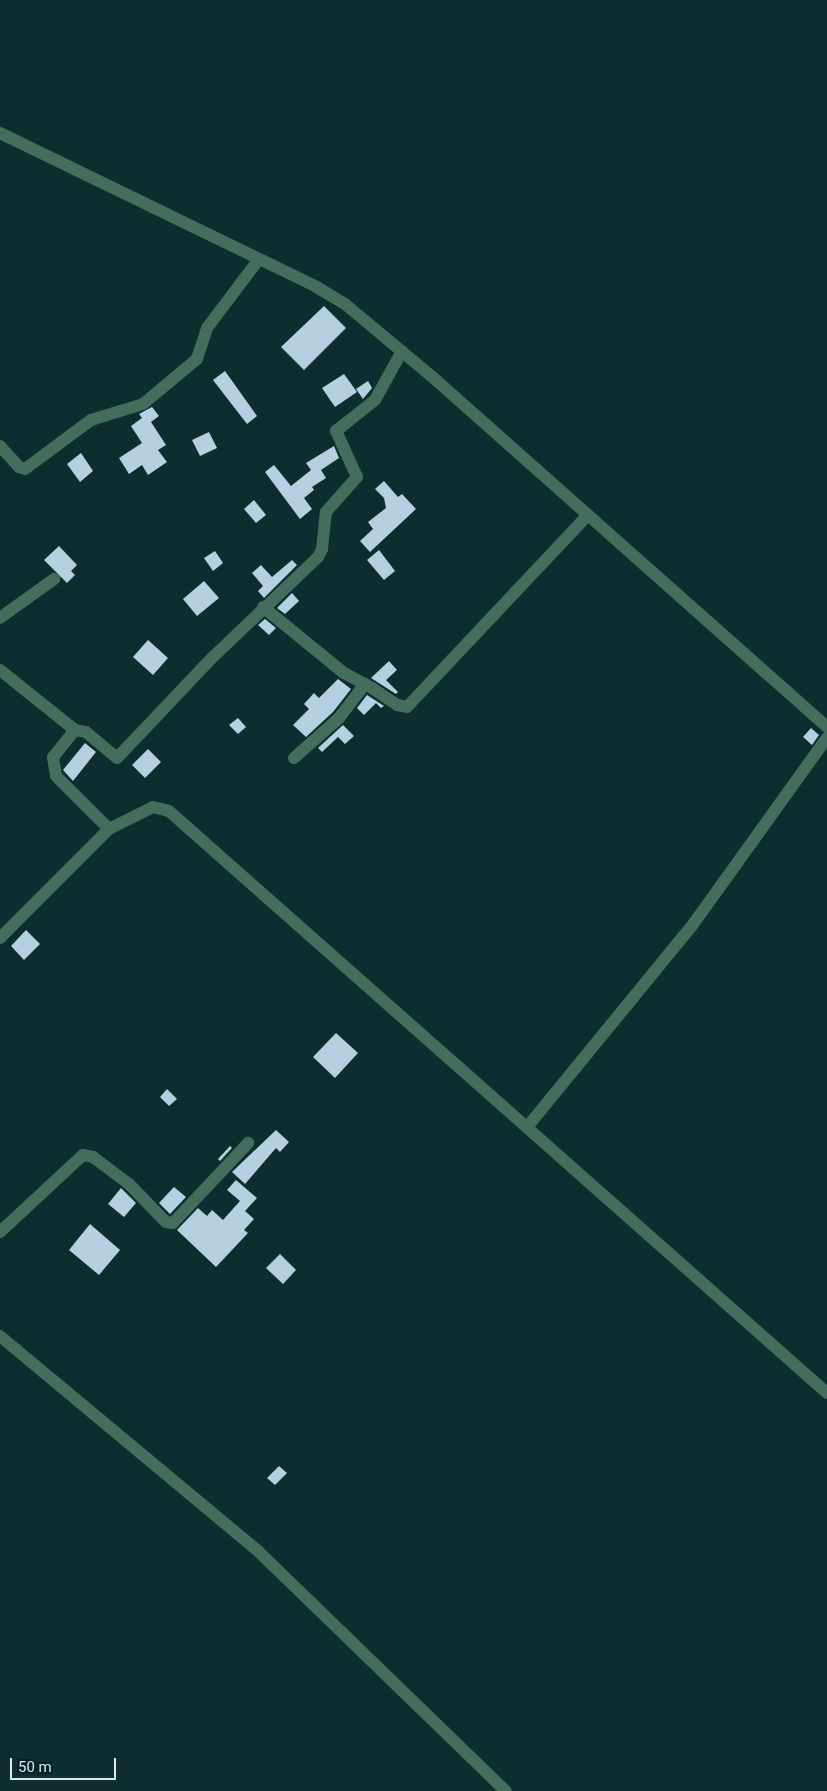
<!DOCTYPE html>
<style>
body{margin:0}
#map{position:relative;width:827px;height:1791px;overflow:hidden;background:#0d2d2e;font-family:Roboto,sans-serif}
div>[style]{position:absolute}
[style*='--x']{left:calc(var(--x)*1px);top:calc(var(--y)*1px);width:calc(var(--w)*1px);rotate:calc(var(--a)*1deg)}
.building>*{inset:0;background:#b5d1e1}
.minor>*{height:12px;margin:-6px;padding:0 6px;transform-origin:6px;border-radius:6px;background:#446d5d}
span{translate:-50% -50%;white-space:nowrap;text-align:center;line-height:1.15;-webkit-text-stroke:5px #022325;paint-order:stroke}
.scale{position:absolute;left:10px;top:1758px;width:106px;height:22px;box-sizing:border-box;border:2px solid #d9ebeb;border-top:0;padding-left:6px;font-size:15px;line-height:18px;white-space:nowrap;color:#d9ebeb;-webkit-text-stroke:4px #022325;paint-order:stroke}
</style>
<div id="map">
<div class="building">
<i style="clip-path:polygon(324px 306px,346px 328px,304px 370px,281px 347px)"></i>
<i style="clip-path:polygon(225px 371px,257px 416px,247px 424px,213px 380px)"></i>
<i style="clip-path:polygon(344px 374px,357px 392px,335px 407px,322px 388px)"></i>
<i style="clip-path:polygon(368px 381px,372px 388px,363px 399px,356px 389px)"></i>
<i style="clip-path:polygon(152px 407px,159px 416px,151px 422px,166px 445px,158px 450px,167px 462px,148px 475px,142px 465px,129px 474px,119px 458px,142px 443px,131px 426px,142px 418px,139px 414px)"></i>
<i style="clip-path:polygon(209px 432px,217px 448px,200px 456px,192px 440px)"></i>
<i style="clip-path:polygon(334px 446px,339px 458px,321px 470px,326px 478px,312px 487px,314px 490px,304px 498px,312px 509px,300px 519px,265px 472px,274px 465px,291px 486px,311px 470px,306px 463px)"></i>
<i style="clip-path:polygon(81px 453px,93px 471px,80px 482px,67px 464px)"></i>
<i style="clip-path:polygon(384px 481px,398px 497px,402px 494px,416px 509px,370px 552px,360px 541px,373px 529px,368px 522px,386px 508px,384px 498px,375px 489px)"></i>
<i style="clip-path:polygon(254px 500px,266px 515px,256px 523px,244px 509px)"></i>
<i style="clip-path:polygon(59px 546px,77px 565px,71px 571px,75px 575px,67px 583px,44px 560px)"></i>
<i style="clip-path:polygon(379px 550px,395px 571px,384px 580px,367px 560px)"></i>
<i style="clip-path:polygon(215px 551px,223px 563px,213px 571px,204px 558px)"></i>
<i style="clip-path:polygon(292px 560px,297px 565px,264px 598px,258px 591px,263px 586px,252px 573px,261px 565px,272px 577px)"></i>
<i style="clip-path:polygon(204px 581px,219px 598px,197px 616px,183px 599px)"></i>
<i style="clip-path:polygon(292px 593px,299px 601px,285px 614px,277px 608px)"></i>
<i style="clip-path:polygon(265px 619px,276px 628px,269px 635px,258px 625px)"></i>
<i style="clip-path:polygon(148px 640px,168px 658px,153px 675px,133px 657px)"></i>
<i style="clip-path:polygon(389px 661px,397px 670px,386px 680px,398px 692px,396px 694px,371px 678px)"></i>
<i style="clip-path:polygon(338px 679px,351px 689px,333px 712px,306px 737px,293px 725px,309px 709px,304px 704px,314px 693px,319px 698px)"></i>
<i style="clip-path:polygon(367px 695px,384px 706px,381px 708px,376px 703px,364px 715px,357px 708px)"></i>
<i style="clip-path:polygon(238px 718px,246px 727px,238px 734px,229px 725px)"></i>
<i style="clip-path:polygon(343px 725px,354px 736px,345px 744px,338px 737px,322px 752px,318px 748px)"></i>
<i style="clip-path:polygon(811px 728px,819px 735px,812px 745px,803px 737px)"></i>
<i style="clip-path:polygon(85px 743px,96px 752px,73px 781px,63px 770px)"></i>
<i style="clip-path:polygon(148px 749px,161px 762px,145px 778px,132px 765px)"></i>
<i style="clip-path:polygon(26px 930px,40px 944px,24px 960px,11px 946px)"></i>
<i style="clip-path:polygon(336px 1033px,358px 1053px,335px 1078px,313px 1057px)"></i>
<i style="clip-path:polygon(167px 1089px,177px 1099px,169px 1106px,160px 1097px)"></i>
<i style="clip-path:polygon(276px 1130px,289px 1142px,280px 1152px,276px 1148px,245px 1184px,232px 1172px)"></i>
<i style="clip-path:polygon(230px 1146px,232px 1148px,220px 1161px,218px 1159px)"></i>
<i style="clip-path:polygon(236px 1180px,257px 1198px,245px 1211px,254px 1219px,244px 1230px,248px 1233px,216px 1267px,177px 1230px,198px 1208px,207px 1216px,212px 1210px,223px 1220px,240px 1201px,227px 1190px)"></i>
<i style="clip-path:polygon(174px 1187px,186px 1197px,170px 1214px,159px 1203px)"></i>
<i style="clip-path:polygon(121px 1188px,136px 1203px,124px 1217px,108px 1204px)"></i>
<i style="clip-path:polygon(90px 1224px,120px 1250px,99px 1275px,69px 1250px)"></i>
<i style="clip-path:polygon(280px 1254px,296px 1270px,283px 1284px,266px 1268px)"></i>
<i style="clip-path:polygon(279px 1466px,287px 1473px,275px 1485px,267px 1478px)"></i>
</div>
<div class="minor">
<i style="--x:0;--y:133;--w:350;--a:25.9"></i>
<i style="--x:315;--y:286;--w:35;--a:31"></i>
<i style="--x:345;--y:304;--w:120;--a:39.9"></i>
<i style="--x:437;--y:381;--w:521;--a:41.58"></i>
<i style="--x:0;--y:446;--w:28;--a:48"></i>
<i style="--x:19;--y:467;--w:6;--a:18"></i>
<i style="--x:25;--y:469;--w:82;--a:-36.6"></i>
<i style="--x:91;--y:420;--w:54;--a:-17.1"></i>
<i style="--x:143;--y:404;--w:70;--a:-39.8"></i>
<i style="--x:197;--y:359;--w:33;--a:-72"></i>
<i style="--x:207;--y:328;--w:86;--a:-53"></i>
<i style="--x:263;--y:607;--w:104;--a:39.2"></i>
<i style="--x:344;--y:673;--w:32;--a:28"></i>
<i style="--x:372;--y:688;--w:30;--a:34"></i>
<i style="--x:397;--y:705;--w:10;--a:11"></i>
<i style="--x:407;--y:707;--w:264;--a:-46.7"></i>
<i style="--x:0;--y:618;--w:67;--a:-35.8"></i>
<i style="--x:0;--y:670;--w:96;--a:38.7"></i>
<i style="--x:75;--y:730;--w:35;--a:129"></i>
<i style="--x:53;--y:757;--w:19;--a:81"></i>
<i style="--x:56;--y:776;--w:75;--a:45"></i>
<i style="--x:75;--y:730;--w:11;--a:10"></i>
<i style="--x:86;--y:732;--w:40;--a:40"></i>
<i style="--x:117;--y:758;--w:139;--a:-46.5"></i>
<i style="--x:213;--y:657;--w:145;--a:-43.6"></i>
<i style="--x:318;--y:557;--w:9;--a:-63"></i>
<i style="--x:322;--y:549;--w:37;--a:-84"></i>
<i style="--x:326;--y:512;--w:47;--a:-48.5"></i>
<i style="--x:357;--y:477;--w:51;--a:-114.5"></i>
<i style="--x:336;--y:431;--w:50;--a:-38.5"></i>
<i style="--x:375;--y:400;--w:56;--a:-61.1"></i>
<i style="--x:294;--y:758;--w:60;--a:-41.6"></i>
<i style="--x:339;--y:718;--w:43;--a:-52.6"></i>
<i style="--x:0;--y:938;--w:154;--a:-45"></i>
<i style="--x:109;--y:829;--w:49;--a:-26.6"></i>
<i style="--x:153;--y:807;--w:16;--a:14"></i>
<i style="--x:169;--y:811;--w:878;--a:41.49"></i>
<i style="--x:528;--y:1126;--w:257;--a:-50.7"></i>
<i style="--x:691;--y:927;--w:233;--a:-54.3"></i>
<i style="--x:0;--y:1232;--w:113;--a:-42.9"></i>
<i style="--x:83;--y:1155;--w:10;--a:11"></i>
<i style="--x:93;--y:1157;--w:45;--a:36.9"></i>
<i style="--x:129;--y:1184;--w:53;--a:45.8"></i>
<i style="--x:166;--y:1222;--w:7;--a:8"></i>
<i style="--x:173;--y:1223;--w:110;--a:-46.8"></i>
<i style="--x:0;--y:1336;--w:336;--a:39.8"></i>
<i style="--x:258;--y:1551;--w:345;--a:44.1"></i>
</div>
<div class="scale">50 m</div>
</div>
